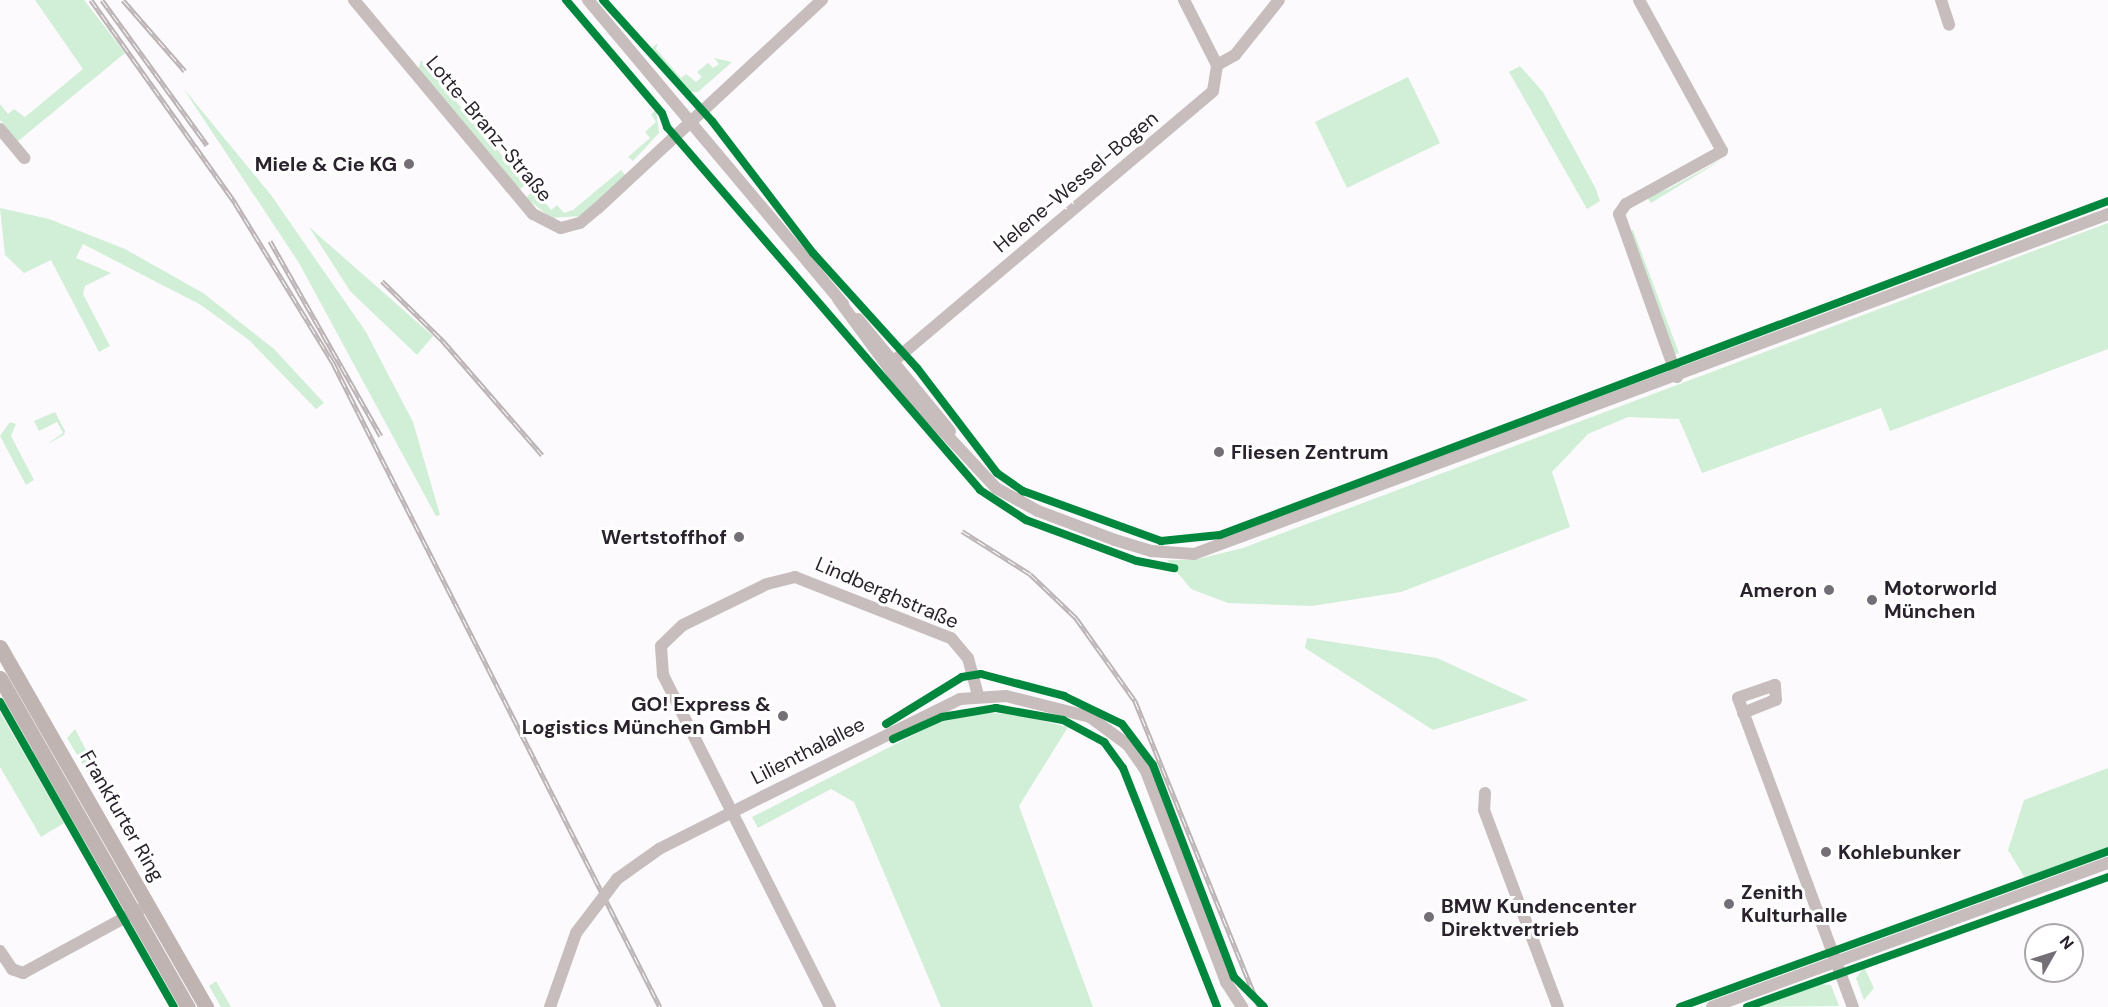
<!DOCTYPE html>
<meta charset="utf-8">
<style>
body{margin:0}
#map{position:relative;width:2108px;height:1007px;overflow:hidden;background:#fcfafd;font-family:"DM Sans",sans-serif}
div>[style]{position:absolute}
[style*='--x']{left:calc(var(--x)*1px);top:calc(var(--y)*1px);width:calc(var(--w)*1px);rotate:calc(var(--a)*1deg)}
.green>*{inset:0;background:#d1eed6}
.minor>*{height:12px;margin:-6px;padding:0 6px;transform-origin:6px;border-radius:6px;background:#c6bdbc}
.major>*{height:15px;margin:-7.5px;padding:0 7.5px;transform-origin:7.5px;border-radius:7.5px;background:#c0b4b2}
.rail>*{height:5px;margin-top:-2.5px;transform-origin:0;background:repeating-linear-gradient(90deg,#fff 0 9px,#bbb3b4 0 18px);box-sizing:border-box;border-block:2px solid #bbb3b4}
.minor-bridge>*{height:12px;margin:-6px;padding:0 6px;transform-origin:6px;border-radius:6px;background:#c6bdbc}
.cycleway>*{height:8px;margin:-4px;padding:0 4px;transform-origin:4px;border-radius:4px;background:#00873e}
.dots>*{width:16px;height:16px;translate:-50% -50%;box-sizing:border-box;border:3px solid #fff;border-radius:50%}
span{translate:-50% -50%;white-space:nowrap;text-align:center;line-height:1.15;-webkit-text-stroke:6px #fff;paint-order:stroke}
.street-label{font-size:20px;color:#2a232d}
.poi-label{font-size:20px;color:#2a232d;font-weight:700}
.right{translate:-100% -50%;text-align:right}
.left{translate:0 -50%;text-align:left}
.north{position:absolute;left:2024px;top:923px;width:60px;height:60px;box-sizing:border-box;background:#fff;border:2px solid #aaa7ab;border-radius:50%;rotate:51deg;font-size:16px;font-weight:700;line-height:24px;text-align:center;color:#2a232d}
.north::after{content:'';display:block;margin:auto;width:21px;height:27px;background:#746e76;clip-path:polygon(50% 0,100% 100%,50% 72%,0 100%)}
</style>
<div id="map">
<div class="green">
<i style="clip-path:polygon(35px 0,84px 0,125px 53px,17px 142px,0 120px,0 104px,8px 114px,14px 109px,25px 117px,83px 69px)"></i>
<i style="clip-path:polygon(658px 43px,656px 49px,681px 78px,686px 74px,696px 82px,702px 77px,697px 72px,708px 63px,713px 68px,719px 64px,714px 58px,732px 62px,698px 92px,686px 92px,648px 51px)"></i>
<i style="clip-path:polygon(421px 60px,526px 184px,519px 190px,418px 70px)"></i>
<i style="clip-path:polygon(1520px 66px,1543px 92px,1595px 187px,1600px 201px,1587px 209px,1509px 72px)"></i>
<i style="clip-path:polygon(1408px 77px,1440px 143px,1347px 188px,1315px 122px)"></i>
<i style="clip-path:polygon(183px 88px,271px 195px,366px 332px,413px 422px,440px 515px,436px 516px,299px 263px)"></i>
<i style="clip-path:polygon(656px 110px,659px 133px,633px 161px,628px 157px,650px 138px,645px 132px,656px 122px,651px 114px)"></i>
<i style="clip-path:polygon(1728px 156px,1651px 203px,1647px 197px,1670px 188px)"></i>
<i style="clip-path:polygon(621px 170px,626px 176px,582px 216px,551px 218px,526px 198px,534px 189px,551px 210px,557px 205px,564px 213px,573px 210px)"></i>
<i style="clip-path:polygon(0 208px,49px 219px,125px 249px,203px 293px,274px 349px,324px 403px,316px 409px,249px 340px,201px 305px,83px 244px,76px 258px,111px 273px,85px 286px,83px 294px,110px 346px,99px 352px,51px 260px,24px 273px,5px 255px)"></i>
<i style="clip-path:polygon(2108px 223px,2108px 349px,1890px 431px,1881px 408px,1702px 473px,1679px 419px,1628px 417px,1588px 434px,1552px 472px,1570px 527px,1401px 592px,1312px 606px,1228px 603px,1191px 589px,1167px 560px,1194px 560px,1243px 548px)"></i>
<i style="clip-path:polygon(309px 227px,433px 336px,417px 355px,350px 291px)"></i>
<i style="clip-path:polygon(1633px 230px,1679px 353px,1673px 355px,1627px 233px)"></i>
<i style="clip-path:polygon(55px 412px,65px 431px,64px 435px,46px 445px,63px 433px,57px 422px,39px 431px,34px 421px)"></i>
<i style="clip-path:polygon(10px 422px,16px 424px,11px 436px,34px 480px,26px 485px,0 436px)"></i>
<i style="clip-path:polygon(1307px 638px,1437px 658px,1528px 700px,1433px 730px,1305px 648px)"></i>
<i style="clip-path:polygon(0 712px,64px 823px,41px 837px,0 767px)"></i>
<i style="clip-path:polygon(984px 713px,1013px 714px,1068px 727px,1019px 806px,1093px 1007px,941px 1007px,854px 802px,831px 789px,758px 828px,752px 817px,939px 722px)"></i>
<i style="clip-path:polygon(75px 729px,111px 797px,116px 803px,108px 807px,67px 738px)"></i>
<i style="clip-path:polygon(34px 750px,82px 835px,84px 843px,32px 752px)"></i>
<i style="clip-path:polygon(2108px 768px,2108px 847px,2025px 878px,2008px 850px,2024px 800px)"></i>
<i style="clip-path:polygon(1864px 967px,1874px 988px,1864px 1000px,1856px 978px)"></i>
<i style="clip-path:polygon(216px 981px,231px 1007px,221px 1007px,209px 986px)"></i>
<i style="clip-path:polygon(1821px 984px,1831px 985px,1839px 1006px,1755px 1007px)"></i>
</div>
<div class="minor">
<i style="--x:354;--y:0;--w:279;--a:50.1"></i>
<i style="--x:533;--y:214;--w:31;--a:27"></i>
<i style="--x:561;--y:228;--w:20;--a:-15"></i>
<i style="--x:580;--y:223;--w:23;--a:-40"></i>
<i style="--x:598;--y:208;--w:306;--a:-42.9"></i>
<i style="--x:588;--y:0;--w:397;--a:50"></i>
<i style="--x:1639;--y:0;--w:172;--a:61.2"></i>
<i style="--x:1722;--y:151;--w:110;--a:151.1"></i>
<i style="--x:1626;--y:204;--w:12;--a:125"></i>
<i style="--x:1619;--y:214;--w:173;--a:70.4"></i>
<i style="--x:1941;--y:0;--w:26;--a:72"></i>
<i style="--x:1217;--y:65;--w:21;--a:-29"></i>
<i style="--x:1235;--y:55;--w:70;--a:-51.3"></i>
<i style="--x:0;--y:129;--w:38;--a:50"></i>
<i style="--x:838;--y:299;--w:113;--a:53.6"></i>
<i style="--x:905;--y:390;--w:134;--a:47.1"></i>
<i style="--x:996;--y:488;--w:48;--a:28.7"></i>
<i style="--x:1038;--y:511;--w:82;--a:20.6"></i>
<i style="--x:1115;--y:540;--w:38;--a:17"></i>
<i style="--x:1151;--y:551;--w:43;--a:4"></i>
<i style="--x:1194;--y:554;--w:975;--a:-20.4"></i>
<i style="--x:858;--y:319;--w:145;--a:50.6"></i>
<i style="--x:889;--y:365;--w:424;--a:-40.2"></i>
<i style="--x:1213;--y:91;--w:26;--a:-81"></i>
<i style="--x:1217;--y:65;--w:73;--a:-116.9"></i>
<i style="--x:1743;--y:713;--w:35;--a:-22"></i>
<i style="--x:1776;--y:700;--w:15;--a:-94"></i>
<i style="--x:1775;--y:685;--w:39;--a:161"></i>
<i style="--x:1738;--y:698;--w:330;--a:69.6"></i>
<i style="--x:1485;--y:793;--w:17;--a:93"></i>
<i style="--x:1484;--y:810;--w:210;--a:69.4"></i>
<i style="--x:764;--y:796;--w:219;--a:-26.3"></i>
<i style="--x:960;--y:699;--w:46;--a:-3.7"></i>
<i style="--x:1006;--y:696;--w:87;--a:14"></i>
<i style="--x:1090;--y:717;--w:47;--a:36.4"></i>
<i style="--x:1128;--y:745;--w:32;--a:55"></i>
<i style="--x:1146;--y:771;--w:226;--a:69.2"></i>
<i style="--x:1226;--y:982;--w:30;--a:57"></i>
<i style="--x:0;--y:951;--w:22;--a:56"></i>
<i style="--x:12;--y:969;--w:12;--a:20"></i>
<i style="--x:23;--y:973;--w:136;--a:-28.6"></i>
<i style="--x:830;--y:1007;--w:372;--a:-116.7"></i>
<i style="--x:663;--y:675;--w:29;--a:-94"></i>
<i style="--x:661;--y:646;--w:30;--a:-44"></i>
<i style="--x:683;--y:625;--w:93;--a:-26"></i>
<i style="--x:767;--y:584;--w:29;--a:-14"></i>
<i style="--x:795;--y:577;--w:168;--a:21.4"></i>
<i style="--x:951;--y:638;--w:26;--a:50"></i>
<i style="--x:968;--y:658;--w:39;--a:75"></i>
<i style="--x:1712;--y:1007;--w:421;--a:-20"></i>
</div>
<div class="major">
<i style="--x:0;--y:647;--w:415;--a:60.2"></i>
<i style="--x:0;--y:678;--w:379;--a:60.3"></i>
</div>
<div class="rail">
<i style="--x:91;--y:0;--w:249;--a:54.6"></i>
<i style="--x:235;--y:203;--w:188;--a:58.5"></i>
<i style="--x:333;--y:363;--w:722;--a:63.08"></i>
<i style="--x:102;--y:0;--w:179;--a:54.1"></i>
<i style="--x:123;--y:0;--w:94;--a:48.9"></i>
<i style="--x:270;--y:241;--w:224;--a:60.4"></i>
<i style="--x:382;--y:281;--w:86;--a:44.5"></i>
<i style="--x:443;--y:341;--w:151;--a:49"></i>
<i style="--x:962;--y:531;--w:80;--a:32.3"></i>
<i style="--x:1030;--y:574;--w:64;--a:43.7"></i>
<i style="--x:1076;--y:618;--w:102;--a:54.6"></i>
<i style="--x:1135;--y:701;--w:330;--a:67.9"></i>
</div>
<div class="minor-bridge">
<i style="--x:550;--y:1007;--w:78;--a:-70.6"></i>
<i style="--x:576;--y:933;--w:68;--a:-52.8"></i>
<i style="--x:617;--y:879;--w:52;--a:-35.5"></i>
<i style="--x:659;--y:849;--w:118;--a:-26.8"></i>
</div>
<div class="cycleway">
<i style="--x:566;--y:0;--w:148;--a:49.7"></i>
<i style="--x:662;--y:113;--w:15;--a:70"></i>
<i style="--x:667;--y:127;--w:479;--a:49.2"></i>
<i style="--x:980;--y:490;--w:55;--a:33.1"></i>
<i style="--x:1026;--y:520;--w:118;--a:20.3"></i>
<i style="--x:1137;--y:561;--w:38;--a:11"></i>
<i style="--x:603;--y:0;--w:163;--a:48"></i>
<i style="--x:712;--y:121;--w:166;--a:52.6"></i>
<i style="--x:813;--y:253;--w:155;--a:47.9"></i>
<i style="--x:917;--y:368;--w:132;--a:52.7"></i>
<i style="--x:997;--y:473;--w:32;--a:35"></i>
<i style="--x:1023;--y:491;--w:147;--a:19.9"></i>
<i style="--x:1161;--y:541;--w:59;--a:-5.8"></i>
<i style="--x:1220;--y:535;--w:949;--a:-20.61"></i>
<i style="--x:0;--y:702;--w:351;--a:60.3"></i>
<i style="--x:886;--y:724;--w:89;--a:-31.7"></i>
<i style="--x:962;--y:677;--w:19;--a:-9"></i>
<i style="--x:981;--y:674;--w:86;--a:14.8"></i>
<i style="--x:1064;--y:696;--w:64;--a:25.8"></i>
<i style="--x:1122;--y:724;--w:51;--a:52.9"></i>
<i style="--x:1153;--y:765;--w:227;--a:69.1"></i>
<i style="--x:1234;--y:977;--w:42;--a:45"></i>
<i style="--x:893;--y:739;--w:54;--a:-24.2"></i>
<i style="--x:942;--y:717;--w:55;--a:-9.5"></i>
<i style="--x:996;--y:708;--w:68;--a:10.2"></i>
<i style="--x:1063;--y:720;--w:47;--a:28.2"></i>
<i style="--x:1104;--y:742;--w:32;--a:54"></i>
<i style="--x:1123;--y:768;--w:257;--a:68.5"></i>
<i style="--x:1680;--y:1007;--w:456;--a:-20"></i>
<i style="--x:1747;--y:1007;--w:384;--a:-19.8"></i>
</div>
<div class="dots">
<i style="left:409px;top:164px;background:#746e76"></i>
<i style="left:1219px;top:452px;background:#746e76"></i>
<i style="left:739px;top:537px;background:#746e76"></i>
<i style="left:1829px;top:590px;background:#746e76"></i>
<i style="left:1872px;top:600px;background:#746e76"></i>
<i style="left:783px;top:716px;background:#746e76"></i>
<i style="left:1826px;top:852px;background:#746e76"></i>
<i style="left:1729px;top:904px;background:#746e76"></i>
<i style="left:1429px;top:917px;background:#746e76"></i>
</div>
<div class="street-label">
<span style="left:489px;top:129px;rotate:50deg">Lotte-Branz-Straße</span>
<span style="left:1076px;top:182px;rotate:-40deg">Helene-Wessel-Bogen</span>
<span style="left:887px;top:593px;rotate:23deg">Lindberghstraße</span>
<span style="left:808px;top:751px;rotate:-27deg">Lilienthalallee</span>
<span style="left:122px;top:816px;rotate:60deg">Frankfurter Ring</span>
</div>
<div class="poi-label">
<span class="right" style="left:397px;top:164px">Miele &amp; Cie KG</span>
<span class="left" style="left:1231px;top:452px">Fliesen Zentrum</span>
<span class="right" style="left:727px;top:537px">Wertstoffhof</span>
<span class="left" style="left:1884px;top:600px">Motorworld<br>München</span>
<span class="right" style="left:1817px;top:590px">Ameron</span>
<span class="right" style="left:771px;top:716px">GO! Express &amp;<br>Logistics München GmbH</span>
<span class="left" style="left:1838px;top:852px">Kohlebunker</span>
<span class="left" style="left:1741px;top:904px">Zenith<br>Kulturhalle</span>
<span class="left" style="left:1441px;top:918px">BMW Kundencenter<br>Direktvertrieb</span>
</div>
<div class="north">N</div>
</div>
